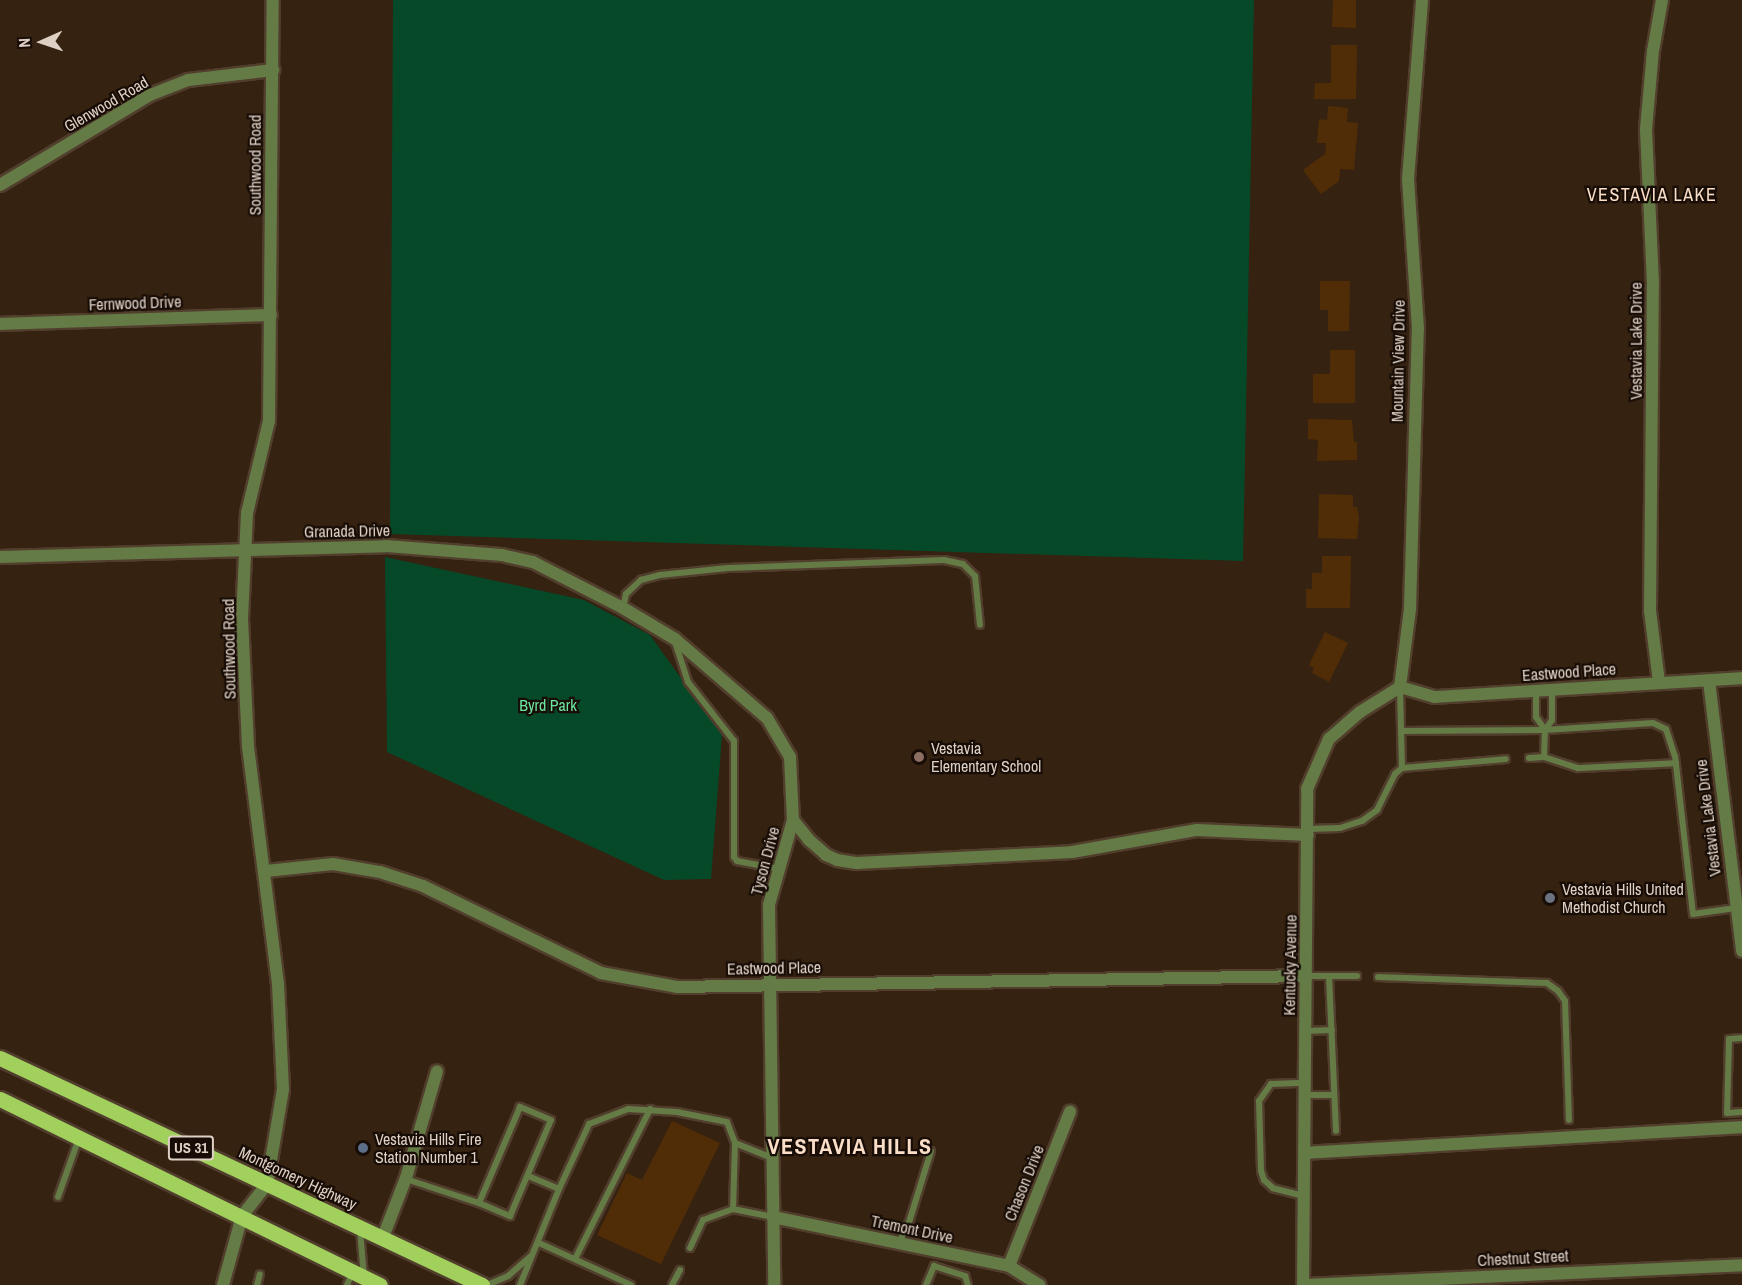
<!DOCTYPE html>
<style>
body{margin:0}
#map{position:relative;width:1742px;height:1285px;overflow:hidden;background:#362210;font-family:"Archivo Narrow",sans-serif}
div>[style]{position:absolute}
[style*='--x']{left:calc(var(--x)*1px);top:calc(var(--y)*1px);width:calc(var(--w)*1px);rotate:calc(var(--a)*1deg)}
.green>*{inset:0;background:#054929}
.building>*{inset:0;background:#512d07}
.roads{filter:drop-shadow(2px 0 #513e2d) drop-shadow(-2px 0 #513e2d) drop-shadow(0 2px #513e2d) drop-shadow(0 -2px #513e2d)}
.lane>*{height:6px;margin:-3px;padding:0 3px;transform-origin:3px;border-radius:3px;background:#647b46}
.street>*{height:12px;margin:-6px;padding:0 6px;transform-origin:6px;border-radius:6px;background:#647b46}
.primary>*{height:15px;margin:-7.5px;padding:0 7.5px;transform-origin:7.5px;border-radius:7.5px;background:#a2d05d}
.dots>*{width:16px;height:16px;translate:-50% -50%;box-sizing:border-box;border:3px solid #170d06;border-radius:50%}
span{translate:-50% -50%;white-space:nowrap;text-align:center;line-height:1.15;-webkit-text-stroke:4.5px #170d06;paint-order:stroke}
.shield-label span{padding:2px 4px;background:#170d06;border:2px solid;border-radius:4px;-webkit-text-stroke-width:0}
.shield-label{font-size:15px;color:#ded0c5;font-weight:700}
.street-label{font-size:16px;color:#ded0c5}
.park-label{font-size:16px;color:#6ce59f}
.poi-label{font-size:16px;color:#ded0c5}
.left{translate:0 -50%;text-align:left}
.neighbourhood-label{font-size:18px;color:#fadec7;letter-spacing:1.5px}
.district-label{font-size:22px;color:#fadec7;font-weight:700;letter-spacing:1.5px}
.north{position:absolute;left:12px;top:12px;width:60px;height:60px;-webkit-text-stroke:4px #170d06;paint-order:stroke;rotate:267deg;font-size:16px;font-weight:700;line-height:24px;text-align:center;color:#ded0c5}
.north::after{content:'';display:block;margin:auto;width:21px;height:27px;background:#ded0c5;clip-path:polygon(50% 0,100% 100%,50% 72%,0 100%)}
</style>
<div id="map">
<div class="green">
<i style="clip-path:polygon(393px 0,1254px 0,1243px 561px,390px 534px)"></i>
<i style="clip-path:polygon(385px 557px,584px 600px,650px 635px,722px 735px,711px 879px,664px 880px,387px 752px)"></i>
</div>
<div class="building">
<i style="clip-path:polygon(1333px 0,1356px 0,1356px 28px,1332px 27px)"></i>
<i style="clip-path:polygon(1331px 45px,1357px 45px,1356px 99px,1314px 99px,1315px 83px,1331px 83px)"></i>
<i style="clip-path:polygon(1328px 106px,1348px 108px,1347px 122px,1358px 123px,1354px 170px,1340px 169px,1339px 181px,1321px 194px,1303px 170px,1325px 154px,1326px 143px,1317px 143px,1319px 119px,1327px 120px)"></i>
<i style="clip-path:polygon(1320px 281px,1350px 281px,1349px 331px,1328px 331px,1328px 310px,1320px 310px)"></i>
<i style="clip-path:polygon(1330px 350px,1355px 350px,1355px 403px,1313px 403px,1313px 374px,1330px 374px)"></i>
<i style="clip-path:polygon(1308px 419px,1352px 420px,1354px 442px,1357px 442px,1357px 460px,1317px 461px,1318px 440px,1308px 439px)"></i>
<i style="clip-path:polygon(1319px 494px,1353px 495px,1353px 507px,1357px 507px,1359px 518px,1357px 539px,1318px 538px)"></i>
<i style="clip-path:polygon(1322px 556px,1351px 556px,1350px 608px,1306px 608px,1306px 589px,1312px 589px,1312px 573px,1322px 573px)"></i>
<i style="clip-path:polygon(1325px 632px,1348px 643px,1329px 682px,1312px 673px,1314px 668px,1309px 665px)"></i>
<i style="clip-path:polygon(672px 1121px,720px 1143px,661px 1264px,597px 1235px,627px 1173px,642px 1180px)"></i>
</div>
<div class="roads">
<div class="lane">
<i style="--x:623;--y:608;--w:14;--a:-78"></i>
<i style="--x:626;--y:594;--w:21;--a:-43"></i>
<i style="--x:641;--y:580;--w:20;--a:-15"></i>
<i style="--x:660;--y:575;--w:68;--a:-5.9"></i>
<i style="--x:728;--y:568;--w:216;--a:-2.1"></i>
<i style="--x:944;--y:560;--w:19;--a:12"></i>
<i style="--x:963;--y:564;--w:17;--a:45"></i>
<i style="--x:975;--y:576;--w:49;--a:84.2"></i>
<i style="--x:675;--y:642;--w:42;--a:72"></i>
<i style="--x:688;--y:682;--w:75;--a:52.1"></i>
<i style="--x:734;--y:741;--w:116;--a:90"></i>
<i style="--x:734;--y:857;--w:5;--a:53"></i>
<i style="--x:737;--y:861;--w:43;--a:10.8"></i>
<i style="--x:1400;--y:687;--w:81;--a:88.6"></i>
<i style="--x:1536;--y:691;--w:26;--a:90"></i>
<i style="--x:1536;--y:717;--w:16;--a:55"></i>
<i style="--x:1401;--y:731;--w:144;--a:-0.4"></i>
<i style="--x:1545;--y:730;--w:108;--a:-3.7"></i>
<i style="--x:1653;--y:723;--w:14;--a:25"></i>
<i style="--x:1666;--y:729;--w:28;--a:72"></i>
<i style="--x:1675;--y:756;--w:159;--a:83.5"></i>
<i style="--x:1693;--y:914;--w:43;--a:-7.9"></i>
<i style="--x:1544;--y:757;--w:27;--a:-88"></i>
<i style="--x:1545;--y:730;--w:12;--a:-55"></i>
<i style="--x:1552;--y:720;--w:30;--a:-90"></i>
<i style="--x:1529;--y:758;--w:15;--a:-4"></i>
<i style="--x:1544;--y:757;--w:36;--a:18"></i>
<i style="--x:1578;--y:768;--w:98;--a:-2.9"></i>
<i style="--x:1308;--y:829;--w:32;--a:-2"></i>
<i style="--x:1340;--y:828;--w:23;--a:-18"></i>
<i style="--x:1362;--y:821;--w:19;--a:-36"></i>
<i style="--x:1377;--y:810;--w:40;--a:-63.4"></i>
<i style="--x:1395;--y:774;--w:9;--a:-41"></i>
<i style="--x:1402;--y:768;--w:104;--a:-4.9"></i>
<i style="--x:1307;--y:976;--w:50;--a:0"></i>
<i style="--x:1329;--y:976;--w:155;--a:87.4"></i>
<i style="--x:1378;--y:977;--w:169;--a:2"></i>
<i style="--x:1547;--y:983;--w:14;--a:36"></i>
<i style="--x:1558;--y:991;--w:12;--a:55"></i>
<i style="--x:1565;--y:1001;--w:119;--a:88.1"></i>
<i style="--x:1306;--y:1031;--w:26;--a:-2"></i>
<i style="--x:1742;--y:1038;--w:13;--a:176"></i>
<i style="--x:1729;--y:1039;--w:74;--a:91.5"></i>
<i style="--x:1727;--y:1113;--w:15;--a:-4"></i>
<i style="--x:1306;--y:1095;--w:28;--a:0"></i>
<i style="--x:735;--y:1143;--w:40;--a:22"></i>
<i style="--x:406;--y:1179;--w:77;--a:18.2"></i>
<i style="--x:479;--y:1203;--w:34;--a:23"></i>
<i style="--x:510;--y:1216;--w:104;--a:-66.9"></i>
<i style="--x:551;--y:1120;--w:34;--a:-157"></i>
<i style="--x:520;--y:1107;--w:104;--a:113.1"></i>
<i style="--x:559;--y:1189;--w:72;--a:-65.2"></i>
<i style="--x:589;--y:1124;--w:42;--a:-21"></i>
<i style="--x:628;--y:1109;--w:49;--a:3.5"></i>
<i style="--x:677;--y:1112;--w:51;--a:11.3"></i>
<i style="--x:727;--y:1122;--w:22;--a:69"></i>
<i style="--x:735;--y:1143;--w:66;--a:91.7"></i>
<i style="--x:733;--y:1209;--w:41;--a:11.3"></i>
<i style="--x:1304;--y:1196;--w:32;--a:-166"></i>
<i style="--x:1273;--y:1188;--w:12;--a:-138"></i>
<i style="--x:1264;--y:1180;--w:9;--a:-108"></i>
<i style="--x:1261;--y:1171;--w:70;--a:-91.6"></i>
<i style="--x:1259;--y:1101;--w:21;--a:-55"></i>
<i style="--x:1271;--y:1084;--w:34;--a:-2"></i>
<i style="--x:58;--y:1197;--w:63;--a:-70.4"></i>
<i style="--x:360;--y:1230;--w:47;--a:85.1"></i>
<i style="--x:539;--y:1243;--w:101;--a:24.5"></i>
<i style="--x:899;--y:1243;--w:26;--a:-65"></i>
<i style="--x:910;--y:1219;--w:71;--a:-72.8"></i>
<i style="--x:690;--y:1248;--w:31;--a:-65"></i>
<i style="--x:703;--y:1220;--w:32;--a:-20"></i>
<i style="--x:575;--y:1259;--w:168;--a:-63.4"></i>
<i style="--x:257;--y:1285;--w:11;--a:-75"></i>
<i style="--x:347;--y:1285;--w:13;--a:-67"></i>
<i style="--x:487;--y:1285;--w:23;--a:-23"></i>
<i style="--x:508;--y:1276;--w:30;--a:-41"></i>
<i style="--x:520;--y:1285;--w:104;--a:-67.9"></i>
<i style="--x:559;--y:1189;--w:34;--a:-157"></i>
<i style="--x:672;--y:1285;--w:17;--a:-62"></i>
<i style="--x:926;--y:1285;--w:21;--a:-67"></i>
<i style="--x:934;--y:1266;--w:33;--a:18"></i>
<i style="--x:965;--y:1276;--w:9;--a:72"></i>
</div>
<div class="street">
<i style="--x:0;--y:185;--w:175;--a:-31"></i>
<i style="--x:150;--y:95;--w:41;--a:-21.5"></i>
<i style="--x:188;--y:80;--w:86;--a:-6.7"></i>
<i style="--x:0;--y:324;--w:271;--a:-1.9"></i>
<i style="--x:0;--y:557;--w:386;--a:-1.6"></i>
<i style="--x:386;--y:546;--w:116;--a:4.4"></i>
<i style="--x:502;--y:555;--w:32;--a:13"></i>
<i style="--x:533;--y:562;--w:101;--a:27.1"></i>
<i style="--x:623;--y:608;--w:61;--a:30.8"></i>
<i style="--x:675;--y:639;--w:121;--a:40.7"></i>
<i style="--x:767;--y:718;--w:45;--a:59.5"></i>
<i style="--x:790;--y:757;--w:63;--a:87.3"></i>
<i style="--x:793;--y:820;--w:88;--a:105.8"></i>
<i style="--x:769;--y:905;--w:380;--a:89.2"></i>
<i style="--x:1709;--y:681;--w:272;--a:83"></i>
<i style="--x:1659;--y:682;--w:72;--a:-97.2"></i>
<i style="--x:1650;--y:611;--w:327;--a:-89.5"></i>
<i style="--x:1653;--y:284;--w:155;--a:-92.6"></i>
<i style="--x:1646;--y:129;--w:78;--a:-84.9"></i>
<i style="--x:1653;--y:51;--w:52;--a:-80"></i>
<i style="--x:1400;--y:687;--w:79;--a:-82.7"></i>
<i style="--x:1410;--y:609;--w:280;--a:-88.4"></i>
<i style="--x:1418;--y:329;--w:150;--a:-93.8"></i>
<i style="--x:1408;--y:179;--w:180;--a:-85.5"></i>
<i style="--x:1400;--y:687;--w:36;--a:16"></i>
<i style="--x:1435;--y:697;--w:308;--a:-3.5"></i>
<i style="--x:793;--y:820;--w:26;--a:51"></i>
<i style="--x:809;--y:840;--w:23;--a:41"></i>
<i style="--x:826;--y:855;--w:12;--a:24"></i>
<i style="--x:837;--y:860;--w:20;--a:9"></i>
<i style="--x:857;--y:863;--w:215;--a:-2.9"></i>
<i style="--x:1072;--y:852;--w:127;--a:-10"></i>
<i style="--x:1197;--y:830;--w:111;--a:2.6"></i>
<i style="--x:266;--y:871;--w:67;--a:-6"></i>
<i style="--x:333;--y:864;--w:48;--a:9.7"></i>
<i style="--x:380;--y:872;--w:45;--a:18"></i>
<i style="--x:423;--y:886;--w:198;--a:26"></i>
<i style="--x:601;--y:973;--w:77;--a:10.4"></i>
<i style="--x:677;--y:987;--w:630;--a:-1"></i>
<i style="--x:1305;--y:1153;--w:438;--a:-3.4"></i>
<i style="--x:773;--y:1217;--w:241;--a:11.7"></i>
<i style="--x:1009;--y:1266;--w:36;--a:32"></i>
<i style="--x:383;--y:1237;--w:63;--a:-68.7"></i>
<i style="--x:406;--y:1178;--w:111;--a:-73.8"></i>
<i style="--x:1009;--y:1266;--w:166;--a:-68.4"></i>
<i style="--x:223;--y:1285;--w:72;--a:-74.6"></i>
<i style="--x:242;--y:1216;--w:41;--a:-52"></i>
<i style="--x:267;--y:1184;--w:96;--a:-80.4"></i>
<i style="--x:283;--y:1089;--w:105;--a:-92.7"></i>
<i style="--x:278;--y:984;--w:240;--a:-97.2"></i>
<i style="--x:248;--y:746;--w:127;--a:-92.7"></i>
<i style="--x:242;--y:619;--w:106;--a:-87.3"></i>
<i style="--x:247;--y:513;--w:95;--a:-76.6"></i>
<i style="--x:269;--y:421;--w:421;--a:-89.5"></i>
<i style="--x:1303;--y:1285;--w:496;--a:-89.5"></i>
<i style="--x:1307;--y:789;--w:55;--a:-66.3"></i>
<i style="--x:1329;--y:739;--w:41;--a:-41.1"></i>
<i style="--x:1360;--y:712;--w:47;--a:-32"></i>
<i style="--x:1306;--y:1285;--w:436;--a:-2.6"></i>
</div>
<div class="primary">
<i style="--x:0;--y:1058;--w:533;--a:25.22"></i>
<i style="--x:0;--y:1099;--w:423;--a:26.1"></i>
</div>
</div>
<div class="dots">
<i style="left:919px;top:757px;background:#8d6e63"></i>
<i style="left:1550px;top:898px;background:#6b7280"></i>
<i style="left:363px;top:1148px;background:#5c6f8a"></i>
</div>
<div class="shield-label">
<span style="left:191px;top:1148px">US 31</span>
</div>
<div class="street-label">
<span style="left:106px;top:104px;rotate:-30deg">Glenwood Road</span>
<span style="left:255px;top:165px;rotate:-90deg">Southwood Road</span>
<span style="left:135px;top:303px;rotate:-2deg">Fernwood Drive</span>
<span style="left:1636px;top:341px;rotate:-90deg">Vestavia Lake Drive</span>
<span style="left:1398px;top:361px;rotate:-89deg">Mountain View Drive</span>
<span style="left:347px;top:531px;rotate:-1deg">Granada Drive</span>
<span style="left:229px;top:649px;rotate:-91deg">Southwood Road</span>
<span style="left:1569px;top:672px;rotate:-4deg">Eastwood Place</span>
<span style="left:1708px;top:818px;rotate:-97deg">Vestavia Lake Drive</span>
<span style="left:765px;top:861px;rotate:-75deg">Tyson Drive</span>
<span style="left:1290px;top:965px;rotate:-89deg">Kentucky Avenue</span>
<span style="left:774px;top:968px;rotate:-1deg">Eastwood Place</span>
<span style="left:298px;top:1178px;rotate:25deg">Montgomery Highway</span>
<span style="left:1024px;top:1183px;rotate:-68deg">Chason Drive</span>
<span style="left:912px;top:1229px;rotate:12deg">Tremont Drive</span>
<span style="left:1523px;top:1258px;rotate:-3deg">Chestnut Street</span>
</div>
<div class="park-label">
<span style="left:548px;top:705px">Byrd Park</span>
</div>
<div class="poi-label">
<span class="left" style="left:931px;top:757px">Vestavia<br>Elementary School</span>
<span class="left" style="left:1562px;top:898px">Vestavia Hills United<br>Methodist Church</span>
<span class="left" style="left:375px;top:1148px">Vestavia Hills Fire<br>Station Number 1</span>
</div>
<div class="neighbourhood-label">
<span style="left:1652px;top:195px">VESTAVIA LAKE</span>
</div>
<div class="district-label">
<span style="left:850px;top:1147px">VESTAVIA HILLS</span>
</div>
<div class="north">N</div>
</div>
